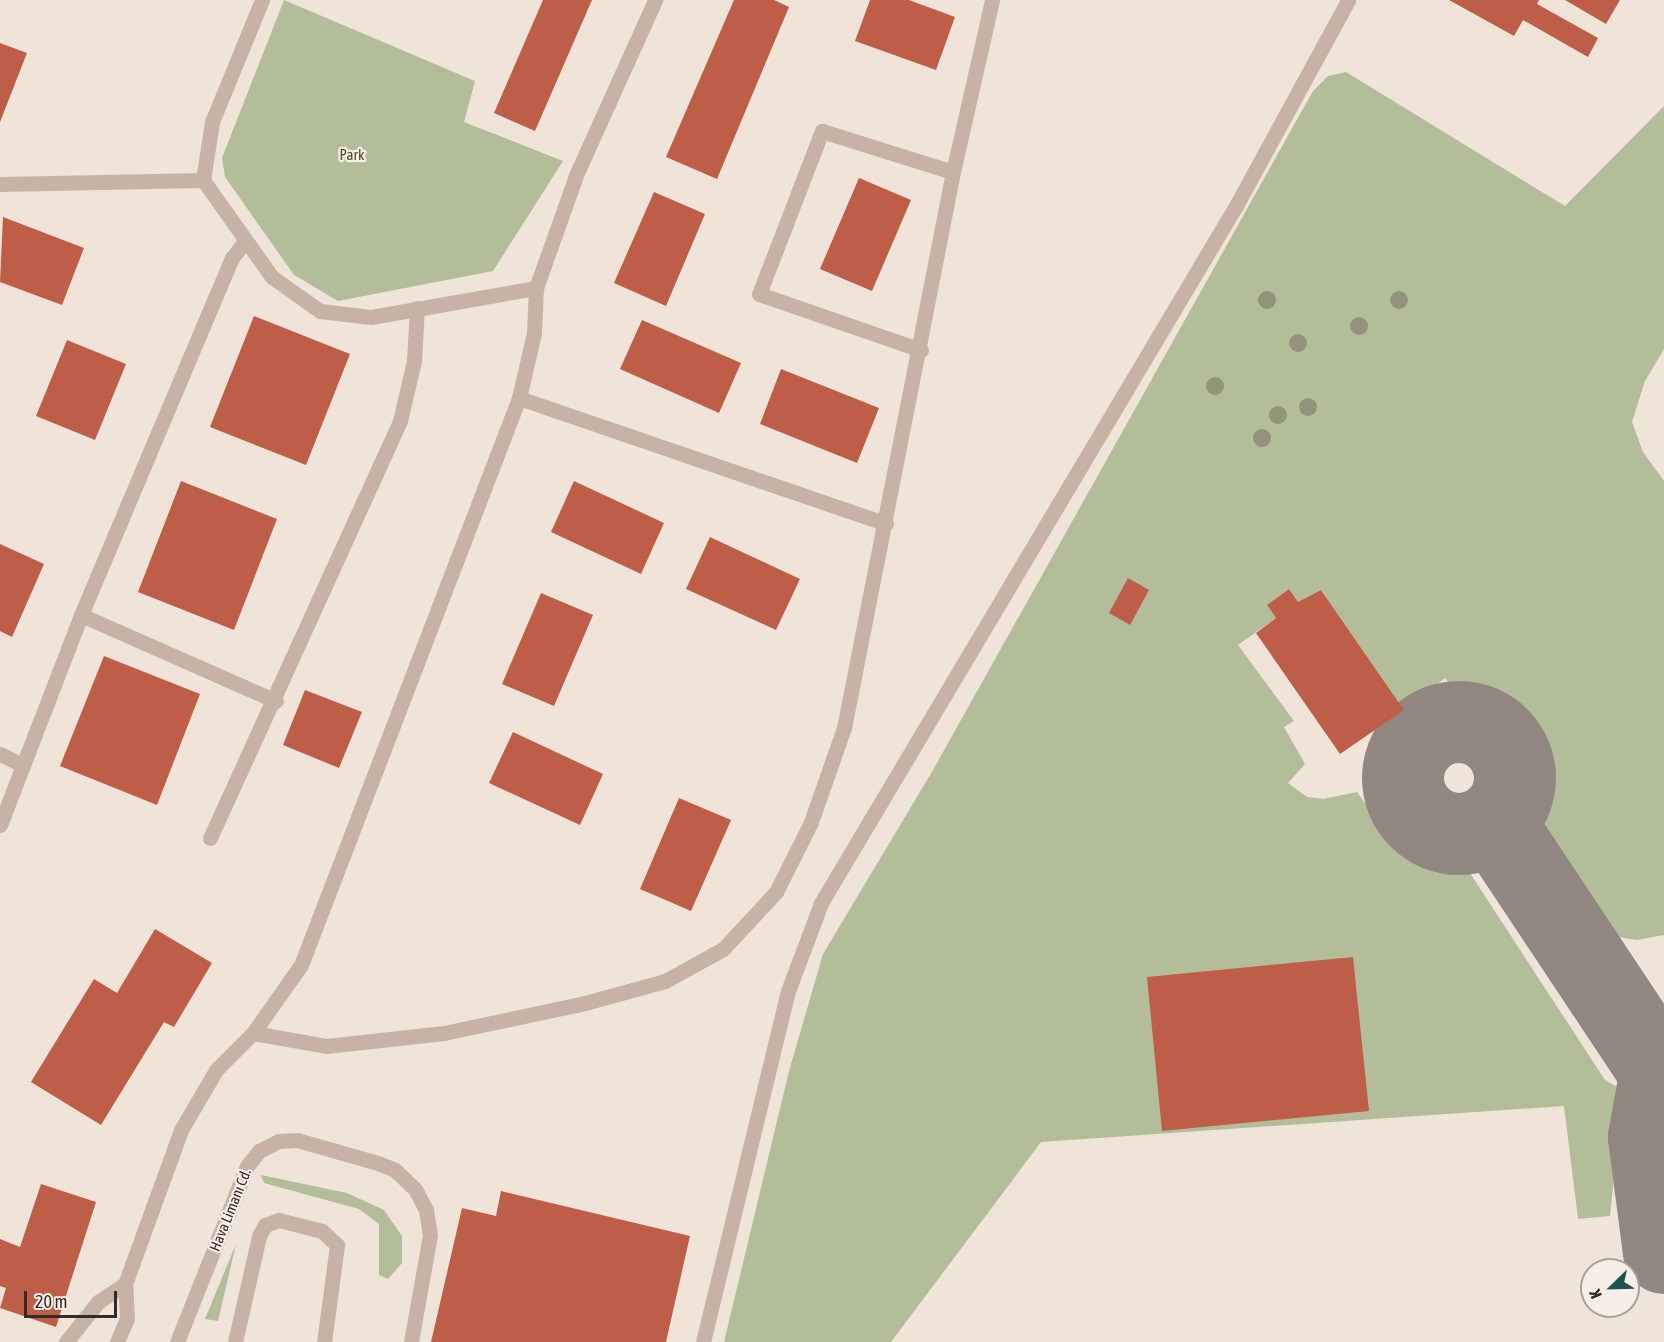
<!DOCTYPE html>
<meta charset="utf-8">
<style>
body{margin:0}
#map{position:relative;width:1664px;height:1342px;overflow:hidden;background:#f0e4d9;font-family:"Asap Condensed",sans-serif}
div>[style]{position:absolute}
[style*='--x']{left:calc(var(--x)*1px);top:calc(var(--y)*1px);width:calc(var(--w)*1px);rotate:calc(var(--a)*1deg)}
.green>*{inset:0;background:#b4bd9a}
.taxiway>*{height:82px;margin:-41px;padding:0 41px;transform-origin:41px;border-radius:41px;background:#928780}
.taxiway>.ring{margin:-41px;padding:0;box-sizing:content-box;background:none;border:82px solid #928780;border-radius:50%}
.building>*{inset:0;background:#bf5e48}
.minor>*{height:15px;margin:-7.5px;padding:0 7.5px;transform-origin:7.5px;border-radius:7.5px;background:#c7b3a6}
.trees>*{width:18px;height:18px;margin:-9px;border-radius:50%;background:#92937a}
span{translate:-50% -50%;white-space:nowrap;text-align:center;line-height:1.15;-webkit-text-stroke:4.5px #f8eee5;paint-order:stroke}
.park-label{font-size:15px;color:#45502c}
.street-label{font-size:15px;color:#332a27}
.north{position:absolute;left:1580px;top:1258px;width:60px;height:60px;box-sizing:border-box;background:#f8eee5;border:2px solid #a9a099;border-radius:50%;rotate:247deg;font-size:16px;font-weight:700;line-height:24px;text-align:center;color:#332a27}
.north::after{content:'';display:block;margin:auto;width:21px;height:27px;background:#1f5252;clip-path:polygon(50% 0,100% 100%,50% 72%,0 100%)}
.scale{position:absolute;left:24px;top:1291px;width:93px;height:27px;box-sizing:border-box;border:3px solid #332a27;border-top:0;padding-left:8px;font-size:18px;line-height:21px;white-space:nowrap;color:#332a27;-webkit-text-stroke:4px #f8eee5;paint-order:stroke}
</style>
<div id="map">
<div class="green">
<i style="clip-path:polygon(284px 0,475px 81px,464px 122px,563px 161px,493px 271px,338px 301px,294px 275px,225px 177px,222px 158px)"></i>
<i style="clip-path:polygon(1346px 72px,1565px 206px,1664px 106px,1664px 349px,1645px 381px,1632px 422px,1643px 452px,1664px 481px,1664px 935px,1637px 940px,1618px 937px,1535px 822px,1542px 785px,1530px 747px,1505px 720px,1458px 697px,1445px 678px,1404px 710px,1321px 590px,1298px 602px,1289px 589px,1267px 605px,1276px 618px,1238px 645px,1294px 721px,1284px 727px,1305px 764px,1288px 783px,1307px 797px,1323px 799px,1357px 792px,1385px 831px,1423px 865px,1466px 867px,1605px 1080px,1623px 1090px,1610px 1216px,1578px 1219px,1564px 1106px,1041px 1142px,891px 1342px,724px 1342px,789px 1071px,823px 954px,933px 770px,1313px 91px,1328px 76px)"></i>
<i style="clip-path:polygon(261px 1175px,347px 1193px,384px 1210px,402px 1236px,402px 1263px,388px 1279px,379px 1275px,379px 1224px,359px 1209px,264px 1183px)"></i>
<i style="clip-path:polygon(236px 1244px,218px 1321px,205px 1319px)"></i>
</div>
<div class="taxiway">
<i class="ring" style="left:1403px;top:722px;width:30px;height:30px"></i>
<i style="--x:1494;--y:822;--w:296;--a:56.4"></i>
<i style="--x:1664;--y:1054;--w:84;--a:100.2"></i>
<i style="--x:1649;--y:1137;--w:117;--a:82.6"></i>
</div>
<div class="building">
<i style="clip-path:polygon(543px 0,592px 0,535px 131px,494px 113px)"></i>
<i style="clip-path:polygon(734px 0,774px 0,789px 7px,717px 179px,666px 157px)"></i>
<i style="clip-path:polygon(870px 0,909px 0,955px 17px,936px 70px,855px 41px)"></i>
<i style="clip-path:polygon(1449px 0,1539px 0,1537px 4px,1598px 38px,1588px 57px,1523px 20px,1514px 36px)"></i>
<i style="clip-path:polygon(1565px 0,1620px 0,1606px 24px)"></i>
<i style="clip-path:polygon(0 43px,27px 53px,0 122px)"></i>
<i style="clip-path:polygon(859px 178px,911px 200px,872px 291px,820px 269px)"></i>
<i style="clip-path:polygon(654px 192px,705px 214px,666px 306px,614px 283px)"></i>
<i style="clip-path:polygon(3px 217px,84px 248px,62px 305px,0 282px)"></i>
<i style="clip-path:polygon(254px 316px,350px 354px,306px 465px,210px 427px)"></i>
<i style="clip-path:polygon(642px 320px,741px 363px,719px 413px,620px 369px)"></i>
<i style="clip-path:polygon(67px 340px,126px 364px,95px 440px,36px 416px)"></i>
<i style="clip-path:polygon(781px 369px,879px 408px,857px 463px,760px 424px)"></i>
<i style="clip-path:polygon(181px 481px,277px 519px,234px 630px,138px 592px)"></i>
<i style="clip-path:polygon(574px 481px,664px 523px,641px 574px,551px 532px)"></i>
<i style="clip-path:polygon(710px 537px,800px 579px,776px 630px,686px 589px)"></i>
<i style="clip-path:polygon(0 544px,44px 564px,12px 637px,0 631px)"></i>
<i style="clip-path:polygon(1128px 578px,1149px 590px,1130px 625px,1109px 613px)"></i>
<i style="clip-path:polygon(1289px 589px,1298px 602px,1321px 590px,1404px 710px,1340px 754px,1256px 633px,1276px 618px,1267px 605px)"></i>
<i style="clip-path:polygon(541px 593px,593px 615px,554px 706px,502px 684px)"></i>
<i style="clip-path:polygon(104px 656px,200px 694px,157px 805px,60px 766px)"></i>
<i style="clip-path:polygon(305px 690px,362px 712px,339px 768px,283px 745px)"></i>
<i style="clip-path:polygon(513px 732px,603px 774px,580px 825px,489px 783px)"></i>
<i style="clip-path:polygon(679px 798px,731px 820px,691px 911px,640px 889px)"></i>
<i style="clip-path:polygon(155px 929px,212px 963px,174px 1027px,164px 1022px,101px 1125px,31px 1082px,94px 979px,117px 993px)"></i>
<i style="clip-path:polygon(1353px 957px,1369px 1111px,1162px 1131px,1147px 977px)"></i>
<i style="clip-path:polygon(41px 1184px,96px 1202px,56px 1327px,0 1308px,6px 1288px,0 1286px,0 1239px,20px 1247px)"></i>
<i style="clip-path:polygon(501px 1191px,690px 1236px,666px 1342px,431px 1342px,462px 1208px,496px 1216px)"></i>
</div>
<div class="minor">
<i style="--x:262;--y:0;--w:132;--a:112.3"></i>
<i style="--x:212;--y:122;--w:59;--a:98.8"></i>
<i style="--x:203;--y:180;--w:119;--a:54.6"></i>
<i style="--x:272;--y:277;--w:59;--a:35.3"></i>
<i style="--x:320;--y:311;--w:51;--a:6.7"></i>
<i style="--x:371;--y:317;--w:168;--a:-10"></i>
<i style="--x:0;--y:184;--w:203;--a:-1.1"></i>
<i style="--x:921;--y:350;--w:171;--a:-160.9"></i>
<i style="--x:759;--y:294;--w:175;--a:-68.9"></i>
<i style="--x:822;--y:131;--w:137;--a:17.4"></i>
<i style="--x:519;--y:398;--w:388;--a:18.9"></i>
<i style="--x:81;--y:615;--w:213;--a:23.8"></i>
<i style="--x:0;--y:754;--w:25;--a:26"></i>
<i style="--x:0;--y:825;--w:225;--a:-68.9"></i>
<i style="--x:81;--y:615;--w:388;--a:-67.1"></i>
<i style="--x:232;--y:258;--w:21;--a:-53"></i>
<i style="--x:210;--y:838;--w:458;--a:-65.5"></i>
<i style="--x:400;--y:421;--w:62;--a:-76.9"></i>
<i style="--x:414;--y:361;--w:53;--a:-86.8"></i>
<i style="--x:253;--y:1033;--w:74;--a:10.1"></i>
<i style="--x:326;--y:1046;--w:119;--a:-6.3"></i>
<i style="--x:444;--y:1033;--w:144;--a:-12"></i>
<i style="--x:585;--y:1003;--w:83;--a:-15.4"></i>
<i style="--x:665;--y:981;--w:66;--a:-28.9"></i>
<i style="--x:723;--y:949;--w:78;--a:-47.1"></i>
<i style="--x:776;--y:892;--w:78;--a:-63.4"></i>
<i style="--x:811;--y:822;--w:100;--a:-70.7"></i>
<i style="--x:844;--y:728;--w:567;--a:-78.91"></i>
<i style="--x:953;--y:172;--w:176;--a:-77.2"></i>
<i style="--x:66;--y:1342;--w:51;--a:-51.3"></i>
<i style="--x:98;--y:1302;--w:32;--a:-34"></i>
<i style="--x:117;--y:1342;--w:25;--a:-67"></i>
<i style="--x:127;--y:1319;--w:35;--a:-93"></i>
<i style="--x:125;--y:1284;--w:164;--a:-70"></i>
<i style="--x:181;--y:1130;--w:69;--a:-59.7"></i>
<i style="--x:216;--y:1070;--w:52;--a:-45"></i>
<i style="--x:253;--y:1033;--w:83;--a:-54.8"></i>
<i style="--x:301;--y:965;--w:607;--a:-68.97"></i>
<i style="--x:519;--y:398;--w:67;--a:-77"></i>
<i style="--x:534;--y:333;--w:45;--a:-87.5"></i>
<i style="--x:536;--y:288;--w:122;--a:-70.4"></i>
<i style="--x:577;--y:173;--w:190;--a:-65.7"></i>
<i style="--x:177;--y:1342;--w:189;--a:-68.3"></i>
<i style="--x:247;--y:1166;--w:19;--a:-51"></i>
<i style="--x:259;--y:1151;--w:22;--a:-27"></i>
<i style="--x:279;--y:1141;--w:18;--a:-3"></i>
<i style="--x:297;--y:1140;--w:84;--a:15.9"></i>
<i style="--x:378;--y:1163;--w:18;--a:22"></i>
<i style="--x:395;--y:1170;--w:28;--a:44"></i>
<i style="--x:415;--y:1189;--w:24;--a:62"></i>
<i style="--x:426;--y:1210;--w:25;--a:81"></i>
<i style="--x:430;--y:1235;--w:109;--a:100.1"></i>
<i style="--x:235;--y:1342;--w:109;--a:-77.2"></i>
<i style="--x:259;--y:1236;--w:13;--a:-61"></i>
<i style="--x:265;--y:1225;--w:15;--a:-20"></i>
<i style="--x:279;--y:1220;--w:44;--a:14.3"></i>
<i style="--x:322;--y:1231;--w:21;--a:43"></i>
<i style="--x:337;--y:1245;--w:98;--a:97.6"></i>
<i style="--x:703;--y:1342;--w:361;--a:-76.4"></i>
<i style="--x:788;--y:991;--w:94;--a:-69.4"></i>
<i style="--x:821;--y:903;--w:813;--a:-59.24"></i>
<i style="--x:1237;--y:204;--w:232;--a:-61.4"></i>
</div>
<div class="trees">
<i style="left:1267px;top:300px"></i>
<i style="left:1399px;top:300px"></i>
<i style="left:1359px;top:326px"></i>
<i style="left:1298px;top:343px"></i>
<i style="left:1215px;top:386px"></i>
<i style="left:1308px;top:407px"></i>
<i style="left:1278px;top:415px"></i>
<i style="left:1262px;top:438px"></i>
</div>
<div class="park-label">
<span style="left:352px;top:155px">Park</span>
</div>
<div class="street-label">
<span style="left:230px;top:1210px;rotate:-68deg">Hava Limanı Cd.</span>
</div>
<div class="north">K</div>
<div class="scale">20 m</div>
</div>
